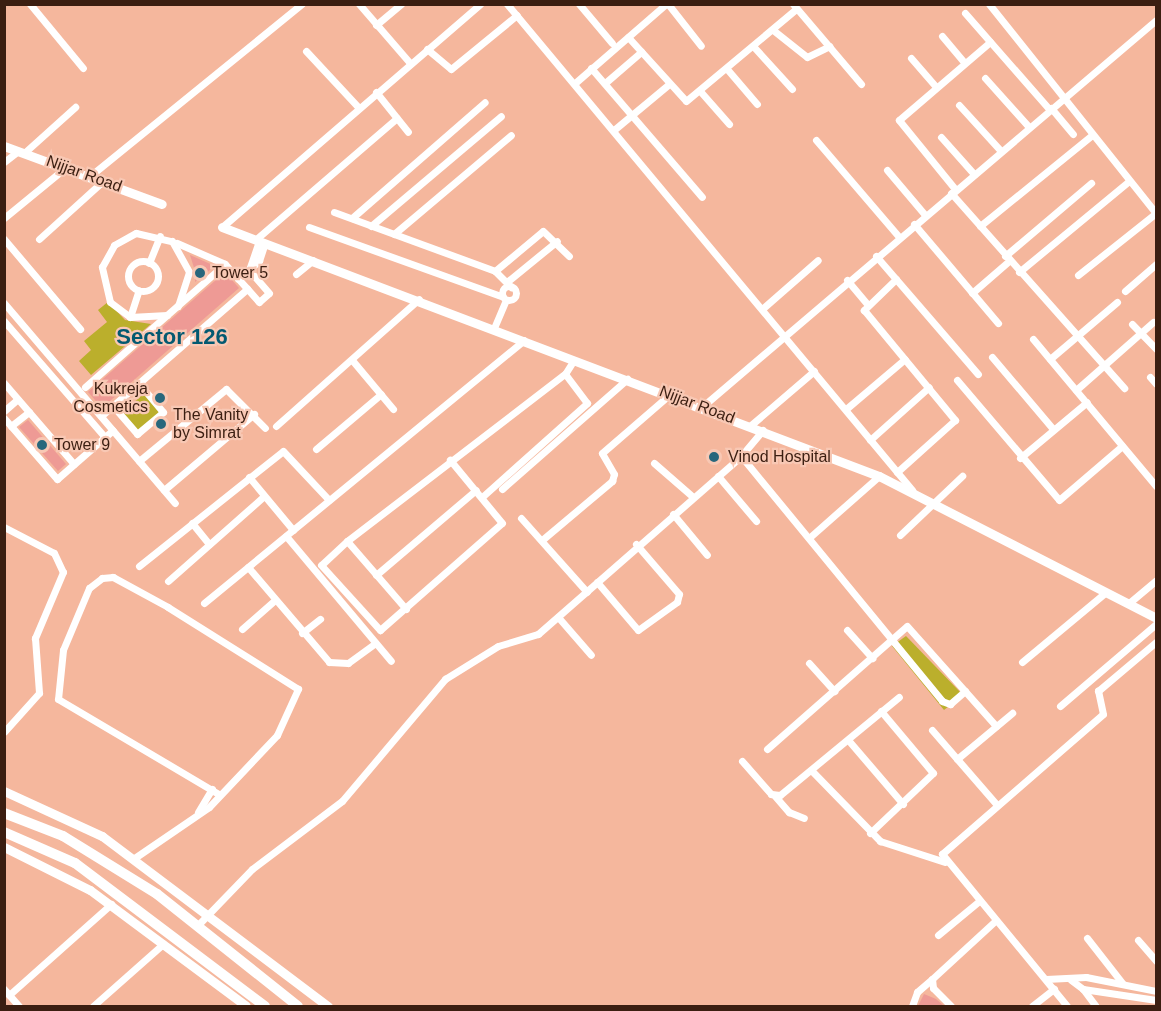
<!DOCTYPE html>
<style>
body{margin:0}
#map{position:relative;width:1161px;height:1011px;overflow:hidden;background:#f5b79d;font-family:Arial,sans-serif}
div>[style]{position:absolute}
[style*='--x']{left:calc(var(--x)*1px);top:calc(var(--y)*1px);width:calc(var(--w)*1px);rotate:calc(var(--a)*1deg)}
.green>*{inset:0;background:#bbaf2c}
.building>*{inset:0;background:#ee9a95}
.minor>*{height:7px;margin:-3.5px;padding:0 3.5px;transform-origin:3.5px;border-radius:3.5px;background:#fff}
.minor>.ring{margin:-3.5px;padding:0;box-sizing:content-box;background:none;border:7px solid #fff;border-radius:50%}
.tertiary>*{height:9px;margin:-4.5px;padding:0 4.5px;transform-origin:4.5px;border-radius:4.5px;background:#fff}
.secondary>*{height:10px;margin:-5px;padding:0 5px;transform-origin:5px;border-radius:5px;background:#fff}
.dots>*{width:16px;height:16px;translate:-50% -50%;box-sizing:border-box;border:3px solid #f8c8b4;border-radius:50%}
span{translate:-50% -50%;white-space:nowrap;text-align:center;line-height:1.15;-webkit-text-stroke:4.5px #f8c8b4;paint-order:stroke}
.street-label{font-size:16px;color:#3b1e11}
.poi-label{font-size:16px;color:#3b1e11}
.left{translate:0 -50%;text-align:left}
.right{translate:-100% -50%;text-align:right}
.district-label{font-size:22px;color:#035971;font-weight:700}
.frame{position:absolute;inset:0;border:6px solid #3b1e11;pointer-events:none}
</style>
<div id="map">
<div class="green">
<i style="clip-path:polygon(108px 302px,125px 320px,151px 324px,91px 375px,79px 361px,91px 350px,84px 341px,107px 322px,98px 310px)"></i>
<i style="clip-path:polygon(146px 392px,163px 412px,137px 434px,120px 414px)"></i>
<i style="clip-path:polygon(906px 636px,963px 695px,944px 710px,892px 646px)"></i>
</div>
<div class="building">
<i style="clip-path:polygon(190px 255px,215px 266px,195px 282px,195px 271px)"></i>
<i style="clip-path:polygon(225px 272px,239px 288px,102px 408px,88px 392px)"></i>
<i style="clip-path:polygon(28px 420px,66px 464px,58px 471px,19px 427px)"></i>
<i style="clip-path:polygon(924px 994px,936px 999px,944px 1006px,918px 1006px)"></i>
</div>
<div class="minor">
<i style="--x:30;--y:4;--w:83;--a:50.4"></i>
<i style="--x:359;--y:4;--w:78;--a:49.2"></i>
<i style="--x:507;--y:4;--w:633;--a:50.19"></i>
<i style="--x:579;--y:4;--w:51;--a:49.8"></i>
<i style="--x:668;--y:4;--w:53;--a:51.8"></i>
<i style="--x:793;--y:4;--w:105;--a:49.6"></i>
<i style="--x:989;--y:4;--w:268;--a:51.4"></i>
<i style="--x:965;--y:13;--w:129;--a:48.8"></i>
<i style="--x:376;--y:25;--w:33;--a:-40"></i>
<i style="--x:773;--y:30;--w:43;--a:38.5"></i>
<i style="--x:807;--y:57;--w:25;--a:-26"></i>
<i style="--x:942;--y:36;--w:35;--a:50"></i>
<i style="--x:628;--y:37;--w:86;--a:47.8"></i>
<i style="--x:686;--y:101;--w:143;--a:-39.9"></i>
<i style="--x:753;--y:46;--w:58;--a:47.8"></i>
<i style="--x:427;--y:49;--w:31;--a:40"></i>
<i style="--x:451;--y:69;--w:85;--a:-39.3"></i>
<i style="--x:306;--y:51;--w:76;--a:47.1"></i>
<i style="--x:911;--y:58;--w:38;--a:49"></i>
<i style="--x:591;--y:68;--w:170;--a:49.3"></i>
<i style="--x:727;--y:69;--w:46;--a:49.4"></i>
<i style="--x:985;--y:78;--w:66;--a:48.1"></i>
<i style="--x:575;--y:83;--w:121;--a:-41"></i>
<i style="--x:605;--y:83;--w:48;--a:-40.7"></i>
<i style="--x:700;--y:91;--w:44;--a:48.7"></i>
<i style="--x:376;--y:92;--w:51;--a:51.3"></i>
<i style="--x:959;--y:105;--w:62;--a:47.6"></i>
<i style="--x:1051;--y:108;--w:34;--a:50"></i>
<i style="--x:615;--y:129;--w:70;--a:-39.8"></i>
<i style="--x:941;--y:137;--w:50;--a:48.3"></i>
<i style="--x:816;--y:140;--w:128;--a:49.4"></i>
<i style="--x:24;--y:153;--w:69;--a:-42"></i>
<i style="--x:4;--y:162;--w:18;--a:-38"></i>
<i style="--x:887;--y:170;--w:59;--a:49.8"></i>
<i style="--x:90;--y:176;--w:273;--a:-39.1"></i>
<i style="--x:955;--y:189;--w:89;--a:-129.1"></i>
<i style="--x:899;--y:120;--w:120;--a:-40.6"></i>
<i style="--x:951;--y:193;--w:261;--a:48.4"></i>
<i style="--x:334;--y:212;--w:171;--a:20.1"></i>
<i style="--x:495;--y:271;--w:23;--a:45"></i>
<i style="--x:4;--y:218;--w:80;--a:-39.4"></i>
<i style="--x:352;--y:218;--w:176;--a:-41.1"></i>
<i style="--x:914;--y:224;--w:130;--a:49.7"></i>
<i style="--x:371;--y:226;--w:170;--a:-40.2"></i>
<i style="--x:980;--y:226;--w:144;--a:-39.1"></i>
<i style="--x:222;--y:227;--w:341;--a:-40.8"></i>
<i style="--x:309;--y:227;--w:206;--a:19.8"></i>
<i style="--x:394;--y:234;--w:153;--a:-40.2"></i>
<i style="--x:4;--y:239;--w:118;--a:49.8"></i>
<i style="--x:39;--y:239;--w:88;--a:-42.2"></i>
<i style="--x:255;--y:240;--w:187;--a:-40.7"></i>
<i style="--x:177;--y:243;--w:52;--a:23.6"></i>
<i style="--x:225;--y:264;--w:51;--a:48.2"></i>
<i style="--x:259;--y:302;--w:13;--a:-42"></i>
<i style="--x:269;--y:293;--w:30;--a:-131"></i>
<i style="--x:249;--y:270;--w:31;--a:-71"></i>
<i style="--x:876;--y:256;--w:156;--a:49.2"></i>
<i style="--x:1005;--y:256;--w:113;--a:-40.3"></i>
<i class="ring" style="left:128px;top:261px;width:23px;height:23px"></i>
<i style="--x:149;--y:263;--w:29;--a:-68"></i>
<i style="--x:495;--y:271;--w:62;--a:-39.8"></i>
<i style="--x:543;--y:231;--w:36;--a:44"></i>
<i style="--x:1019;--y:272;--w:143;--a:-39.6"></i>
<i style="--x:296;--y:274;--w:22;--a:-39"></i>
<i style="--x:1078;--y:275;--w:100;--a:-38.5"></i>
<i style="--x:238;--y:279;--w:28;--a:-41"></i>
<i style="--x:259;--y:261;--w:19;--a:-72"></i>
<i style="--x:896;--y:279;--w:45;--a:135.9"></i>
<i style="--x:864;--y:310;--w:143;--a:50.4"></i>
<i style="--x:955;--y:420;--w:78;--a:138.1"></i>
<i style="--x:847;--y:280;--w:30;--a:50"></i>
<i style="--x:508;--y:281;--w:63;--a:-39.2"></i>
<i class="ring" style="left:502px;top:286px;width:7px;height:7px"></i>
<i style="--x:1125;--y:291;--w:41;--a:-41.1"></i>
<i style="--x:972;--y:293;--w:49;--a:-40.9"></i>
<i style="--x:4;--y:303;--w:263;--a:49.5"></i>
<i style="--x:762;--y:309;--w:74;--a:-41.2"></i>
<i style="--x:167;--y:315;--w:37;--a:177"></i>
<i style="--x:130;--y:317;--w:25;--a:-143"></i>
<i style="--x:110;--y:302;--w:36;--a:-103"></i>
<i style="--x:102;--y:267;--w:25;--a:-61"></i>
<i style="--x:114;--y:245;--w:25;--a:-29"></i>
<i style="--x:136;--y:233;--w:37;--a:13"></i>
<i style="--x:172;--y:241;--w:35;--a:61"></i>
<i style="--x:189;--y:272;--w:36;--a:108"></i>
<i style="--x:130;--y:317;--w:28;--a:-72"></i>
<i style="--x:4;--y:321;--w:154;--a:49"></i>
<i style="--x:1132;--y:324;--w:35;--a:46"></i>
<i style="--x:494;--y:328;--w:30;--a:-67"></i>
<i style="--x:1033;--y:339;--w:192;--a:50.1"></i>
<i style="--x:992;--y:357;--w:94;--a:49.7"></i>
<i style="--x:1050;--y:359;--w:88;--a:-40.4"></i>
<i style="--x:352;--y:360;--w:64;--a:50.1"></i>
<i style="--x:1150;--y:377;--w:9;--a:49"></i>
<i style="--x:957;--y:380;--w:157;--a:49.6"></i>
<i style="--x:1059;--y:500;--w:83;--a:-40.6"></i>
<i style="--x:4;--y:383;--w:107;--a:49.2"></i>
<i style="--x:85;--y:387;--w:186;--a:-41.3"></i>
<i style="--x:1076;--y:390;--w:103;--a:-41.4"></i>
<i style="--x:113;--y:406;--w:37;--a:49"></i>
<i style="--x:137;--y:434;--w:34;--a:-40"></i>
<i style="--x:163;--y:412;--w:38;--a:-130"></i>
<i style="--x:703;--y:406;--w:595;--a:-40.43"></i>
<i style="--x:846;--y:409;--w:77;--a:-40.3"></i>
<i style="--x:4;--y:411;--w:18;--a:-41"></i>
<i style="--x:101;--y:416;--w:194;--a:-41"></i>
<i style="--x:4;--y:418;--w:81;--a:49"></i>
<i style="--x:57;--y:479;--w:74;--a:-41.2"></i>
<i style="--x:751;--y:425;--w:83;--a:-40.6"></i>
<i style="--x:11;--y:426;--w:23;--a:-38"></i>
<i style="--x:276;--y:426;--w:191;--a:-41.6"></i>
<i style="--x:870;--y:440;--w:79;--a:-41.9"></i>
<i style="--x:316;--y:449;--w:85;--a:-40.2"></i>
<i style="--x:741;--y:456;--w:317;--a:50.6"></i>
<i style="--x:942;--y:701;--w:9;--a:21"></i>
<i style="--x:950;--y:704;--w:20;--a:-41"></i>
<i style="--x:1020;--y:458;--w:87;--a:-39.9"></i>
<i style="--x:139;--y:461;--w:113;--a:-39.6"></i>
<i style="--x:226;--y:389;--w:55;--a:45"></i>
<i style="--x:654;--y:463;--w:52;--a:41.1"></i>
<i style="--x:718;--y:476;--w:59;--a:49.8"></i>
<i style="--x:249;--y:477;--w:69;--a:50.3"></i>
<i style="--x:502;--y:489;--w:167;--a:-41.3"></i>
<i style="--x:164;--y:490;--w:118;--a:-40.2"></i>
<i style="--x:482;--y:497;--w:141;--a:-41.8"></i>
<i style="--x:587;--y:403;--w:36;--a:-127"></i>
<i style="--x:673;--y:514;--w:53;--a:50.3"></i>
<i style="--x:521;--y:518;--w:99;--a:48.3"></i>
<i style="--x:192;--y:523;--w:27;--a:51"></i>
<i style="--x:4;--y:527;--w:56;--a:27.5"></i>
<i style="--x:54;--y:553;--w:21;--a:65"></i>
<i style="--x:63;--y:572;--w:72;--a:113"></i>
<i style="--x:35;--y:638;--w:55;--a:85.8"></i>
<i style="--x:39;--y:693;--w:52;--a:131.9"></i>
<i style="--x:900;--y:535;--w:86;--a:-43.6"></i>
<i style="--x:286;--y:536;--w:163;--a:50"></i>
<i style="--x:810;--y:537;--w:92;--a:-41.5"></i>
<i style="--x:542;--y:540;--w:92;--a:-40.1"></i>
<i style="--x:612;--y:481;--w:7;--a:-74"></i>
<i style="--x:614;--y:474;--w:24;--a:-120"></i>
<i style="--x:602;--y:453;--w:90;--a:-40.9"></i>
<i style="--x:347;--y:541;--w:35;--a:137"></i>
<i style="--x:321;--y:565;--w:88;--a:47.8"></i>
<i style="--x:380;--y:630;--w:162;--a:-41.3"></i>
<i style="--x:502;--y:523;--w:82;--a:-129.5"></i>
<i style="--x:139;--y:566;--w:184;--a:-38.6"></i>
<i style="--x:283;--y:451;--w:67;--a:46.8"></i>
<i style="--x:248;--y:567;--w:125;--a:49.5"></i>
<i style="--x:329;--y:662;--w:19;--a:3"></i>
<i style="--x:348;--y:663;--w:34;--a:-36"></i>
<i style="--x:376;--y:575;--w:131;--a:-40.4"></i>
<i style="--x:168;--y:581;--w:128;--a:-41.5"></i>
<i style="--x:597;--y:582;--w:63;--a:49.5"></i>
<i style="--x:638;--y:630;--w:48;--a:-35.7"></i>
<i style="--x:677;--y:602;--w:8;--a:-76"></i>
<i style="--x:679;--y:594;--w:66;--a:-130.7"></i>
<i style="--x:204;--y:603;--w:414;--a:-39.4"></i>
<i style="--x:1129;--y:603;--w:35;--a:-40"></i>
<i style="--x:406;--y:609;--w:90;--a:-130.9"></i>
<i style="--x:347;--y:541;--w:275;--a:-37.5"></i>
<i style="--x:565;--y:374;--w:15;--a:-58"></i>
<i style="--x:558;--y:617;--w:50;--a:49"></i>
<i style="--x:242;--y:629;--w:44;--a:-41.3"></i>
<i style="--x:847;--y:630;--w:38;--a:48"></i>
<i style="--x:302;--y:633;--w:23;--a:-38"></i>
<i style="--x:1022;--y:662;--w:109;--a:-39.8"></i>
<i style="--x:809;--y:663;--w:38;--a:48"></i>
<i style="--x:1060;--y:706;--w:126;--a:-40.5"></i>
<i style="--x:932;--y:730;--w:98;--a:49.1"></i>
<i style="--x:849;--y:741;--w:83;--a:49.4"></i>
<i style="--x:767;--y:749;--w:186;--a:-41.3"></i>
<i style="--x:907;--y:626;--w:134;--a:48.3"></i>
<i style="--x:957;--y:759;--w:72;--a:-39.9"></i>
<i style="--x:742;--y:761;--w:44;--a:48.7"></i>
<i style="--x:771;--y:794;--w:9;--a:6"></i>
<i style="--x:780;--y:795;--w:154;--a:-39.5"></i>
<i style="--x:812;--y:771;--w:98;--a:45.8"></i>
<i style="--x:880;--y:841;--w:68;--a:17.9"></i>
<i style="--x:774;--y:795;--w:23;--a:49"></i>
<i style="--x:789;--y:812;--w:16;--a:22"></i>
<i style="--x:198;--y:812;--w:27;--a:-59"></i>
<i style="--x:870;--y:833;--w:87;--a:-43.6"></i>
<i style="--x:933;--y:773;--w:81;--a:-130"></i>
<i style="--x:133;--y:859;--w:92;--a:-34.4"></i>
<i style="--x:209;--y:807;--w:99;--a:-46.6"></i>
<i style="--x:277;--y:735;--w:51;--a:-65.5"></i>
<i style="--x:298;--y:689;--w:154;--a:-147.8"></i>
<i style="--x:168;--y:607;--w:63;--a:-151.4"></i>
<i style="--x:113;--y:577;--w:11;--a:175"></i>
<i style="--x:102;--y:578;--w:16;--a:142"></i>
<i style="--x:89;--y:588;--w:67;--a:112.8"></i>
<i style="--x:63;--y:650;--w:49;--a:95.8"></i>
<i style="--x:58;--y:699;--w:185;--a:30.6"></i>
<i style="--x:197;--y:926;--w:79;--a:-46"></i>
<i style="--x:252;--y:869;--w:113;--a:-37.1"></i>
<i style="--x:342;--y:801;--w:160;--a:-49.8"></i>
<i style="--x:445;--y:679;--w:62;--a:-31.9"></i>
<i style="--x:498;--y:646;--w:42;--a:-16.7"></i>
<i style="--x:538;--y:634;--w:270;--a:-41.2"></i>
<i style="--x:741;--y:456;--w:34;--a:-50"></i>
<i style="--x:938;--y:935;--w:52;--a:-39.5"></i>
<i style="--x:1087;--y:938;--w:58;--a:52"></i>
<i style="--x:1138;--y:940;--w:28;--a:49"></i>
<i style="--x:1046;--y:979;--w:40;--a:-2.9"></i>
<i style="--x:1086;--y:977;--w:71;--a:11.3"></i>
<i style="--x:1071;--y:980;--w:15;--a:37"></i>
<i style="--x:1083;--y:989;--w:74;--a:8.6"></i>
<i style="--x:4;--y:989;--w:23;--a:49"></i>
<i style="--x:1083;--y:989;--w:21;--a:53"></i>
<i style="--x:9;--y:995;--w:137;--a:-41.7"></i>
<i style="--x:93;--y:1006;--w:94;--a:-41.5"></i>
<i style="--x:912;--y:1006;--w:15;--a:-70"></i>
<i style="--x:917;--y:992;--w:20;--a:-41"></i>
<i style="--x:951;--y:1006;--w:25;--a:-135"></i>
<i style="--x:933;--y:988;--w:9;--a:-96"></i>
<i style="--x:932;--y:979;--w:86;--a:-42.6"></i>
<i style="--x:1032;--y:1006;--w:28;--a:-38"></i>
<i style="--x:1067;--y:1006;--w:197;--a:-129.4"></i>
<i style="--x:942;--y:854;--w:213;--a:-41"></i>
<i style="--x:1103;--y:714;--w:24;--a:-102"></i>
<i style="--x:1098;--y:691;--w:76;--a:-40.2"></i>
</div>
<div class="tertiary">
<i style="--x:4;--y:146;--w:168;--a:20.2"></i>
<i style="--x:222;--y:227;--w:703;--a:20.76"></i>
<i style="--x:879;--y:476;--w:311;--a:27.1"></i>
<i style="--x:4;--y:791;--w:108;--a:24.7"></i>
<i style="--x:102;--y:836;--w:283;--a:37"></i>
<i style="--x:4;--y:847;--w:96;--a:26.6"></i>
<i style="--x:90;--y:890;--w:194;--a:36.6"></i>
</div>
<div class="secondary">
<i style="--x:4;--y:813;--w:63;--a:21.3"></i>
<i style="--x:63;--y:836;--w:110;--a:31.7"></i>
<i style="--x:157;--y:894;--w:180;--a:38.5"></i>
<i style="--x:4;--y:832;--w:77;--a:23.6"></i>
<i style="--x:75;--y:863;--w:238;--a:37"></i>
</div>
<div class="dots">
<i style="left:200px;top:273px;background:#28677c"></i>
<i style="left:160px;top:398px;background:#28677c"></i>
<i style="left:161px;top:424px;background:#28677c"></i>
<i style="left:42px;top:445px;background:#28677c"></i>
<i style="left:714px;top:457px;background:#28677c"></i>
</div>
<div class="street-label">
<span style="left:84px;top:174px;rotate:20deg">Nijjar Road</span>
<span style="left:697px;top:405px;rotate:21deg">Nijjar Road</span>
</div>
<div class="poi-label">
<span class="left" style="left:212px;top:273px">Tower 5</span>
<span class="right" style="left:148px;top:398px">Kukreja<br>Cosmetics</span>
<span class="left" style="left:173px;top:424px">The Vanity<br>by Simrat</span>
<span class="left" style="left:54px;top:445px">Tower 9</span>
<span class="left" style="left:728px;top:457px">Vinod Hospital</span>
</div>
<div class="district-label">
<span style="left:172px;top:337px">Sector 126</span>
</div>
<div class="frame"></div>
</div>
